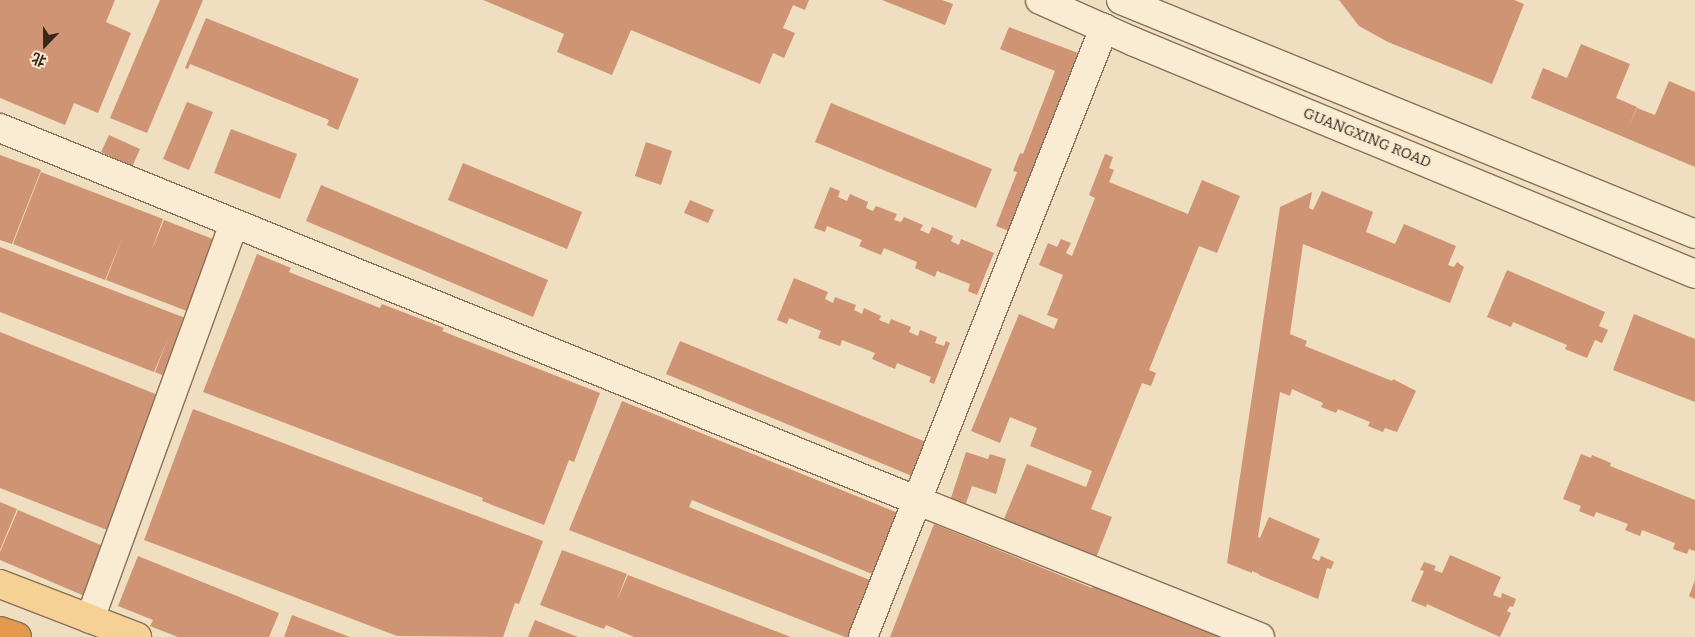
<!DOCTYPE html>
<meta charset="utf-8">
<style>
body{margin:0}
#map{position:relative;width:1695px;height:637px;overflow:hidden;background:#efdebf;font-family:Bitter,"Noto Sans SC",serif}
div>[style]{position:absolute}
[style*='--x']{left:calc(var(--x)*1px);top:calc(var(--y)*1px);width:calc(var(--w)*1px);rotate:calc(var(--a)*1deg)}
.building>*{inset:0;background:#cf9473}
.roads{filter:drop-shadow(1px 0 #896f57) drop-shadow(-1px 0 #896f57) drop-shadow(0 1px #896f57) drop-shadow(0 -1px #896f57)}
.minor>*{height:28px;margin:-14px;padding:0 14px;transform-origin:14px;border-radius:14px;background:#faecd3}
.major>*{height:28px;margin:-14px;padding:0 14px;transform-origin:14px;border-radius:14px;background:#f5d195}
.highway>*{height:28px;margin:-14px;padding:0 14px;transform-origin:14px;border-radius:14px;background:#e3984c}
span{translate:-50% -50%;white-space:nowrap;text-align:center;line-height:1.15;-webkit-text-stroke:4px #f7e9cf;paint-order:stroke}
.street-label{font-size:15px;color:#38281c}
.north{position:absolute;left:20px;top:20px;width:50px;height:50px;-webkit-text-stroke:4px #f7e9cf;paint-order:stroke;rotate:202deg;font-size:14px;font-weight:700;line-height:20px;text-align:center;color:#38281c}
.north::after{content:'';display:block;margin:auto;width:18px;height:22px;background:#38281c;clip-path:polygon(50% 0,100% 100%,50% 72%,0 100%)}
</style>
<div id="map">
<div class="building">
<i style="clip-path:polygon(0 0,115px 0,106px 22px,131px 33px,98px 113px,74px 103px,65px 125px,0 98px)"></i>
<i style="clip-path:polygon(160px 0,203px 0,147px 133px,110px 118px)"></i>
<i style="clip-path:polygon(483px 0,809px 0,805px 10px,793px 5px,783px 28px,795px 33px,784px 58px,773px 53px,760px 84px,631px 30px,612px 75px,557px 52px,564px 34px)"></i>
<i style="clip-path:polygon(882px 0,942px 0,953px 4px,945px 25px)"></i>
<i style="clip-path:polygon(1339px 0,1514px 0,1524px 4px,1492px 84px,1388px 42px,1359px 26px)"></i>
<i style="clip-path:polygon(206px 18px,359px 79px,338px 130px,327px 125px,329px 120px,190px 64px,188px 69px,185px 68px)"></i>
<i style="clip-path:polygon(1009px 27px,1081px 54px,1015px 233px,996px 226px,1017px 172px,1013px 171px,1020px 153px,1023px 154px,1055px 71px,1000px 49px)"></i>
<i style="clip-path:polygon(1581px 44px,1630px 64px,1616px 98px,1637px 107px,1628px 128px,1637px 108px,1655px 115px,1669px 81px,1695px 92px,1695px 167px,1531px 98px,1543px 68px,1567px 78px)"></i>
<i style="clip-path:polygon(187px 102px,213px 112px,189px 170px,163px 159px)"></i>
<i style="clip-path:polygon(831px 103px,992px 169px,976px 208px,815px 142px)"></i>
<i style="clip-path:polygon(231px 129px,297px 154px,280px 199px,214px 173px)"></i>
<i style="clip-path:polygon(109px 135px,140px 149px,132px 167px,116px 172px,121px 161px,101px 152px)"></i>
<i style="clip-path:polygon(646px 142px,672px 151px,661px 185px,635px 176px)"></i>
<i style="clip-path:polygon(1105px 154px,1113px 157px,1109px 168px,1114px 170px,1109px 182px,1188px 214px,1202px 180px,1240px 196px,1217px 253px,1199px 246px,1149px 370px,1156px 373px,1151px 386px,1142px 383px,1091px 509px,1112px 517px,1094px 563px,1001px 526px,1027px 464px,1086px 487px,1092px 471px,1030px 446px,1037px 428px,1010px 417px,1000px 443px,971px 431px,1019px 314px,1054px 329px,1058px 319px,1047px 315px,1063px 275px,1039px 265px,1048px 243px,1057px 247px,1061px 239px,1071px 243px,1066px 253px,1072px 256px,1095px 198px,1089px 195px)"></i>
<i style="clip-path:polygon(0 155px,41px 170px,12px 244px,0 240px)"></i>
<i style="clip-path:polygon(463px 163px,582px 212px,567px 249px,448px 200px)"></i>
<i style="clip-path:polygon(41px 172px,163px 219px,151px 252px,164px 220px,228px 245px,200px 316px,106px 280px,123px 236px,105px 280px,13px 244px)"></i>
<i style="clip-path:polygon(321px 185px,548px 280px,533px 317px,306px 221px)"></i>
<i style="clip-path:polygon(830px 187px,840px 191px,838px 197px,847px 201px,850px 194px,868px 202px,866px 208px,873px 211px,876px 206px,897px 214px,894px 220px,901px 222px,904px 217px,923px 225px,920px 230px,929px 234px,932px 227px,953px 236px,951px 241px,959px 245px,961px 239px,994px 253px,977px 295px,968px 291px,970px 284px,937px 271px,935px 277px,915px 268px,917px 262px,884px 248px,881px 255px,859px 246px,862px 240px,827px 226px,825px 232px,814px 228px)"></i>
<i style="clip-path:polygon(1322px 191px,1373px 212px,1366px 232px,1395px 244px,1404px 224px,1456px 246px,1448px 265px,1454px 267px,1457px 262px,1464px 267px,1450px 303px,1303px 244px,1290px 334px,1307px 341px,1305px 346px,1392px 381px,1393px 379px,1416px 391px,1397px 432px,1385px 428px,1383px 432px,1368px 426px,1370px 422px,1338px 409px,1336px 413px,1321px 407px,1323px 403px,1292px 389px,1290px 396px,1280px 392px,1258px 537px,1260px 538px,1269px 517px,1320px 539px,1312px 558px,1319px 561px,1321px 556px,1334px 562px,1331px 569px,1327px 568px,1318px 599px,1259px 575px,1259px 574px,1252px 571px,1252px 573px,1227px 563px,1254px 383px,1264px 386px,1254px 383px,1280px 207px,1312px 192px,1309px 208px,1313px 210px)"></i>
<i style="clip-path:polygon(690px 200px,714px 210px,708px 223px,684px 213px)"></i>
<i style="clip-path:polygon(0 247px,201px 324px,178px 382px,155px 372px,169px 336px,154px 372px,0 312px)"></i>
<i style="clip-path:polygon(257px 254px,291px 268px,289px 272px,380px 308px,382px 304px,444px 328px,442px 331px,600px 393px,574px 462px,569px 460px,544px 525px,482px 501px,483px 498px,203px 392px)"></i>
<i style="clip-path:polygon(1507px 270px,1605px 312px,1599px 326px,1608px 330px,1602px 343px,1595px 340px,1587px 358px,1565px 349px,1567px 345px,1513px 322px,1511px 327px,1487px 317px)"></i>
<i style="clip-path:polygon(794px 278px,828px 292px,825px 299px,833px 303px,835px 297px,856px 305px,854px 310px,862px 314px,864px 308px,881px 316px,879px 320px,889px 324px,891px 319px,911px 327px,909px 332px,918px 336px,920px 330px,937px 337px,935px 343px,944px 346px,946px 341px,950px 343px,934px 384px,929px 382px,931px 377px,897px 363px,895px 369px,872px 359px,875px 353px,842px 340px,840px 346px,818px 338px,821px 331px,789px 318px,787px 324px,777px 320px)"></i>
<i style="clip-path:polygon(1634px 314px,1695px 339px,1695px 402px,1613px 370px)"></i>
<i style="clip-path:polygon(0 332px,168px 399px,115px 533px,0 488px)"></i>
<i style="clip-path:polygon(680px 341px,926px 442px,912px 476px,666px 374px)"></i>
<i style="clip-path:polygon(622px 401px,913px 519px,889px 581px,692px 500px,689px 507px,887px 587px,866px 637px,845px 637px,569px 530px)"></i>
<i style="clip-path:polygon(193px 409px,543px 541px,519px 604px,515px 603px,503px 637px,397px 636px,144px 540px)"></i>
<i style="clip-path:polygon(966px 452px,988px 459px,990px 454px,1006px 459px,996px 494px,972px 486px,965px 506px,950px 501px)"></i>
<i style="clip-path:polygon(1581px 454px,1591px 458px,1592px 455px,1611px 463px,1610px 466px,1695px 500px,1695px 551px,1689px 549px,1687px 554px,1673px 549px,1675px 543px,1642px 530px,1640px 536px,1625px 530px,1628px 524px,1596px 512px,1594px 517px,1579px 511px,1581px 506px,1563px 499px)"></i>
<i style="clip-path:polygon(0 502px,17px 509px,0 550px)"></i>
<i style="clip-path:polygon(18px 510px,122px 554px,101px 603px,0 560px,0 552px)"></i>
<i style="clip-path:polygon(934px 524px,1092px 588px,1094px 584px,1218px 633px,1217px 637px,890px 637px)"></i>
<i style="clip-path:polygon(562px 550px,627px 574px,616px 602px,628px 575px,791px 637px,634px 637px,606px 625px,604px 629px,540px 605px)"></i>
<i style="clip-path:polygon(1450px 555px,1501px 577px,1493px 595px,1501px 598px,1502px 593px,1516px 599px,1513px 607px,1510px 606px,1507px 611px,1511px 613px,1500px 637px,1427px 604px,1426px 607px,1411px 601px,1424px 571px,1420px 570px,1424px 562px,1436px 566px,1434px 570px,1442px 573px)"></i>
<i style="clip-path:polygon(138px 556px,279px 613px,269px 637px,178px 637px,150px 626px,153px 620px,118px 606px)"></i>
<i style="clip-path:polygon(1695px 580px,1695px 599px,1689px 596px)"></i>
<i style="clip-path:polygon(292px 615px,350px 637px,284px 637px)"></i>
<i style="clip-path:polygon(535px 620px,578px 637px,528px 637px)"></i>
</div>
<div class="roads">
<div class="minor">
<i style="--x:1040;--y:0;--w:101;--a:24"></i>
<i style="--x:1132;--y:41;--w:609;--a:22.48"></i>
<i style="--x:1121;--y:0;--w:620;--a:22.18"></i>
<i style="--x:0;--y:128;--w:991;--a:22.11"></i>
<i style="--x:918;--y:501;--w:368;--a:21.7"></i>
<i style="--x:90;--y:619;--w:421;--a:-70"></i>
<i style="--x:863;--y:637;--w:655;--a:-68.41"></i>
</div>
<div class="major">
<i style="--x:0;--y:584;--w:147;--a:21.1"></i>
</div>
<div class="highway">
<i style="--x:0;--y:631;--w:18;--a:19"></i>
</div>
</div>
<div class="street-label">
<span style="left:1367px;top:138px;rotate:22deg">GUANGXING ROAD</span>
</div>
<div class="north">北</div>
</div>
